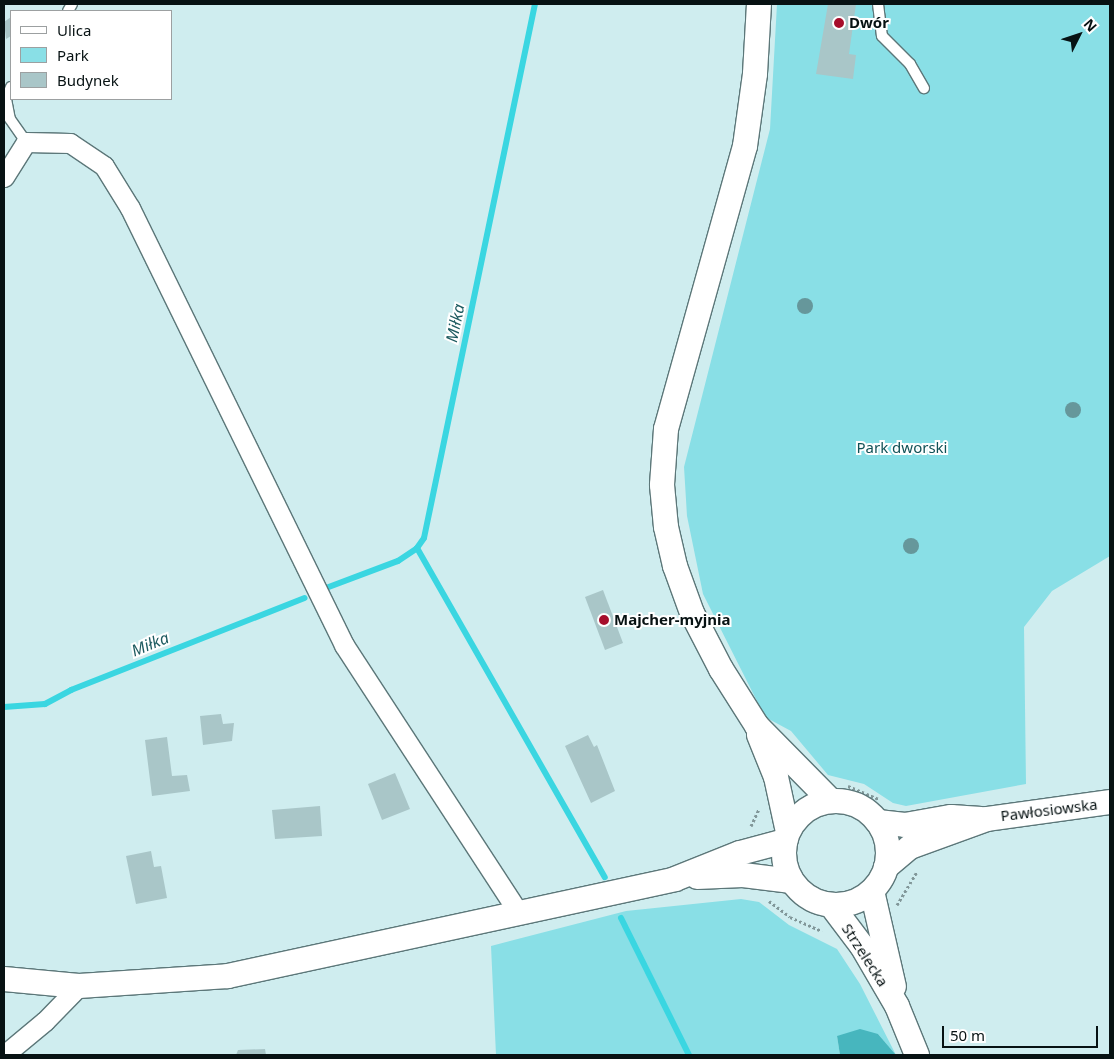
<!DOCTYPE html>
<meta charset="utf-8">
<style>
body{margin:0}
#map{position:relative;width:1114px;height:1059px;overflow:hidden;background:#cfedef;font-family:"Noto Sans",sans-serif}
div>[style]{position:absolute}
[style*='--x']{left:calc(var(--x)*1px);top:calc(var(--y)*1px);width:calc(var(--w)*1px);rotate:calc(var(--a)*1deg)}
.green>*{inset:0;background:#89dfe6}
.forest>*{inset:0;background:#47b6be}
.stream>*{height:6px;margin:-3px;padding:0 3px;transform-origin:3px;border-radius:3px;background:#3ad6e1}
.building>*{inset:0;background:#a9c6c8}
.path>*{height:3px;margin-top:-1.5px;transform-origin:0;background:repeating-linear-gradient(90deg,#819799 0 2.5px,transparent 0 5px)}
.roads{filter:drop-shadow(1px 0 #5c7779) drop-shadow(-1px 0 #5c7779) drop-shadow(0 1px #5c7779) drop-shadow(0 -1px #5c7779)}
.service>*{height:10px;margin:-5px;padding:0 5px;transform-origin:5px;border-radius:5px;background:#fff}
.minor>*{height:19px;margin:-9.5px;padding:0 9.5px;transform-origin:9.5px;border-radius:9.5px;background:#fff}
.tertiary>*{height:24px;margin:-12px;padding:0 12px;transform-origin:12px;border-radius:12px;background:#fff}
.tertiary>.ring{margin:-12px;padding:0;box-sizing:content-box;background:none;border:24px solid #fff;border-radius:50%}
.trees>*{width:16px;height:16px;margin:-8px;border-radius:50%;background:#66979b}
.dots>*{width:14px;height:14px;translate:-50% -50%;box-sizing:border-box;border:2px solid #fff;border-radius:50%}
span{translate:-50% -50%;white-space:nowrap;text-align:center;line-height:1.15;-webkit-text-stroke:4px #fff;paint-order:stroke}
.poi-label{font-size:15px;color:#071213;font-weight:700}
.left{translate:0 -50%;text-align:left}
.park-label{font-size:15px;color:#105156}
.street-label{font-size:15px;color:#071213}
.water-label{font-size:16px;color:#1e5b60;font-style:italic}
.frame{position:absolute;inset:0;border:5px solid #071213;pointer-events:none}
.legend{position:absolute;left:10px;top:10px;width:162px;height:90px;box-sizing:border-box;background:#fff;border:1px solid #9ca0a1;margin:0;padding:6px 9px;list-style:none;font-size:15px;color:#071213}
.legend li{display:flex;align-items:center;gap:10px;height:25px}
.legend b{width:25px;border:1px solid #9ca0a1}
.north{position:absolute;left:1054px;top:10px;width:50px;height:50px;-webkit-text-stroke:4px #fff;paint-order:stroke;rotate:49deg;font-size:14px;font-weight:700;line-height:20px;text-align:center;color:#071213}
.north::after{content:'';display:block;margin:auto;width:18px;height:22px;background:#071213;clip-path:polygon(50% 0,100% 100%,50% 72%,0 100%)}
.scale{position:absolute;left:942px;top:1026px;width:156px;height:22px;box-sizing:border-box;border:2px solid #071213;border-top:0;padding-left:6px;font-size:15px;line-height:18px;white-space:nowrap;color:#071213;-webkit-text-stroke:4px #fff;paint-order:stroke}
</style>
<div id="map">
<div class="green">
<i style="clip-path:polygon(777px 4px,1110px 4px,1110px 556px,1052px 591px,1024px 627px,1026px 784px,906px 806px,893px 803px,864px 784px,828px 775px,791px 731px,765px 717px,703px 594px,687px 516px,684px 467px,770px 129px)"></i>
<i style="clip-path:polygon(741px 899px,759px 902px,789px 925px,837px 949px,860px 984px,896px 1055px,878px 1034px,837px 1036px,840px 1055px,496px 1055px,491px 946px,626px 911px)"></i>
</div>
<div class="forest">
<i style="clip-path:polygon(860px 1029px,878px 1034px,896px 1055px,840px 1055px,837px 1036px)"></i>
</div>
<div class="stream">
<i style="--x:417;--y:548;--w:379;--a:60.3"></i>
<i style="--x:326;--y:588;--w:77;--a:-20.6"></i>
<i style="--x:398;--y:561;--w:23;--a:-34"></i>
<i style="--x:417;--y:548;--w:12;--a:-55"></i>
<i style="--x:424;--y:538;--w:545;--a:-78.26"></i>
<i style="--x:4;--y:707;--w:41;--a:-4.2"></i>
<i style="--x:45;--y:704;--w:30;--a:-28"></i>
<i style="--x:71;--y:690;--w:251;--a:-21.5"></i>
<i style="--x:621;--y:918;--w:153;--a:63.6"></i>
</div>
<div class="building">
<i style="clip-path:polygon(828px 4px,856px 4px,849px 54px,856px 55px,853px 79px,816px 74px)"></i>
<i style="clip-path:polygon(11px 17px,11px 36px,6px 39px,4px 22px)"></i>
<i style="clip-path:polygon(603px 590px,623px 643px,605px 650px,585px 597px)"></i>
<i style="clip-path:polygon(221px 714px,223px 724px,234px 723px,232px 741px,203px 745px,200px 716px)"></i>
<i style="clip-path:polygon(588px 735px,594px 747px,597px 745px,615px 791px,591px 803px,565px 746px)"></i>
<i style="clip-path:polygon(167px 737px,172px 776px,187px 775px,190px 791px,152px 796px,145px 740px)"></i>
<i style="clip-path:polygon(395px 773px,410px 809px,382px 820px,368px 784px)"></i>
<i style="clip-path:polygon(320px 806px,322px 836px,275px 839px,272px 810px)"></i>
<i style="clip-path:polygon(151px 851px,154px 867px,161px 866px,167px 898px,136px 904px,126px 856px)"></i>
<i style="clip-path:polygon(265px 1049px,266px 1055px,236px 1055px,238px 1050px)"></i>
</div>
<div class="path">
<i style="--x:848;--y:786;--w:33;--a:23"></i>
<i style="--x:751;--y:826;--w:19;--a:-65"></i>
<i style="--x:769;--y:901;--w:26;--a:37"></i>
<i style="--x:790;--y:917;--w:35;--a:24"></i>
<i style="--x:897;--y:905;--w:39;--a:-59"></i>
</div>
<div class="roads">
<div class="service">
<i style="--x:878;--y:4;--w:32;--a:83"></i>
<i style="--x:882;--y:36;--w:40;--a:45"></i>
<i style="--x:910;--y:64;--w:28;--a:60"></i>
<i style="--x:68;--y:11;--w:8;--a:-60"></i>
<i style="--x:11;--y:87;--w:13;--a:113"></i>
<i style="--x:6;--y:99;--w:20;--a:79"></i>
<i style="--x:10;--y:119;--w:28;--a:55"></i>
</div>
<div class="minor">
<i style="--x:4;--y:177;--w:41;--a:-57.8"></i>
<i style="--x:26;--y:142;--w:44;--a:1.3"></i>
<i style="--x:70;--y:143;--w:41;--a:34.1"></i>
<i style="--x:104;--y:166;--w:49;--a:58.2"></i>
<i style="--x:130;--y:208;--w:487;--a:63.9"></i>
<i style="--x:344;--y:645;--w:320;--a:56.9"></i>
<i style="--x:4;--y:1055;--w:53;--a:-39.7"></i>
<i style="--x:45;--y:1021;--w:49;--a:-45.8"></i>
</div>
<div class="tertiary">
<i style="--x:759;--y:4;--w:70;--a:93.3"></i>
<i style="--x:755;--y:74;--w:73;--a:97.9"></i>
<i style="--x:745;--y:146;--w:294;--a:105.6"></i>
<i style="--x:666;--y:429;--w:56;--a:94.1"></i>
<i style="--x:662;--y:485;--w:42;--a:84.6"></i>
<i style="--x:666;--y:527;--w:40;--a:77"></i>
<i style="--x:675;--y:566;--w:50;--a:70.1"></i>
<i style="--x:692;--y:613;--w:63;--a:62.6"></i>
<i style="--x:721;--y:669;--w:67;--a:57.7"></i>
<i style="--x:757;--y:726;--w:105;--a:45.4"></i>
<i style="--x:759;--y:735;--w:45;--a:68"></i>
<i style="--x:776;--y:777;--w:56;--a:77.7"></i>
<i class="ring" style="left:784px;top:801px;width:80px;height:80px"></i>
<i style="--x:878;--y:822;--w:27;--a:6"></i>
<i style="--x:905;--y:825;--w:47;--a:-9.9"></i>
<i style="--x:951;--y:817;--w:30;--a:4"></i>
<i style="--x:886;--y:867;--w:31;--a:-40"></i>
<i style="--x:910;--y:847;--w:82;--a:-20"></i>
<i style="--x:987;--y:819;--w:124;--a:-7.9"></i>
<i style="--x:697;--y:877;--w:46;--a:-2.5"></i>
<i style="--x:743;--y:875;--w:49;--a:7"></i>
<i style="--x:872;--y:891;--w:98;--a:77.1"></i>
<i style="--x:831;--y:905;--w:51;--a:52.9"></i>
<i style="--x:862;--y:946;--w:69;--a:59.7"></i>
<i style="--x:897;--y:1006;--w:53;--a:67.8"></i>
<i style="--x:4;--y:979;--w:75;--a:5.3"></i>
<i style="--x:79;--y:986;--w:149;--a:-3.8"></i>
<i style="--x:228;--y:976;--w:457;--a:-12.2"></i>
<i style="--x:675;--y:879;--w:70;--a:-21.8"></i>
<i style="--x:740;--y:853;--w:47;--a:-14.9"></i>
</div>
</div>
<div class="trees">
<i style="left:805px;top:306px"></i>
<i style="left:1073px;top:410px"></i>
<i style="left:911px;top:546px"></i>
</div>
<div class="dots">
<i style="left:839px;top:23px;background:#a60d2b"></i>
<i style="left:604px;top:620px;background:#a60d2b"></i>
</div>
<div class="poi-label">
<span class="left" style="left:849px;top:23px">Dwór</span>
<span class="left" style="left:614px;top:620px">Majcher-myjnia</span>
</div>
<div class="park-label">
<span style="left:902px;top:448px">Park dworski</span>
</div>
<div class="street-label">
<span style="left:1049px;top:810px;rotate:-7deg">Pawłosiowska</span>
<span style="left:865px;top:955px;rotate:57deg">Strzelecka</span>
</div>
<div class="water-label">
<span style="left:455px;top:323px;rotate:-78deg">Miłka</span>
<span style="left:150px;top:644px;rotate:-22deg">Miłka</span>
</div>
<div class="frame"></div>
<ul class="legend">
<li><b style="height:6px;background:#fff"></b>Ulica</li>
<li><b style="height:14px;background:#89dfe6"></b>Park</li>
<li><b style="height:14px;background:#a9c6c8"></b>Budynek</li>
</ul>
<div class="north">N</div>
<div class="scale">50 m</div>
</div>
